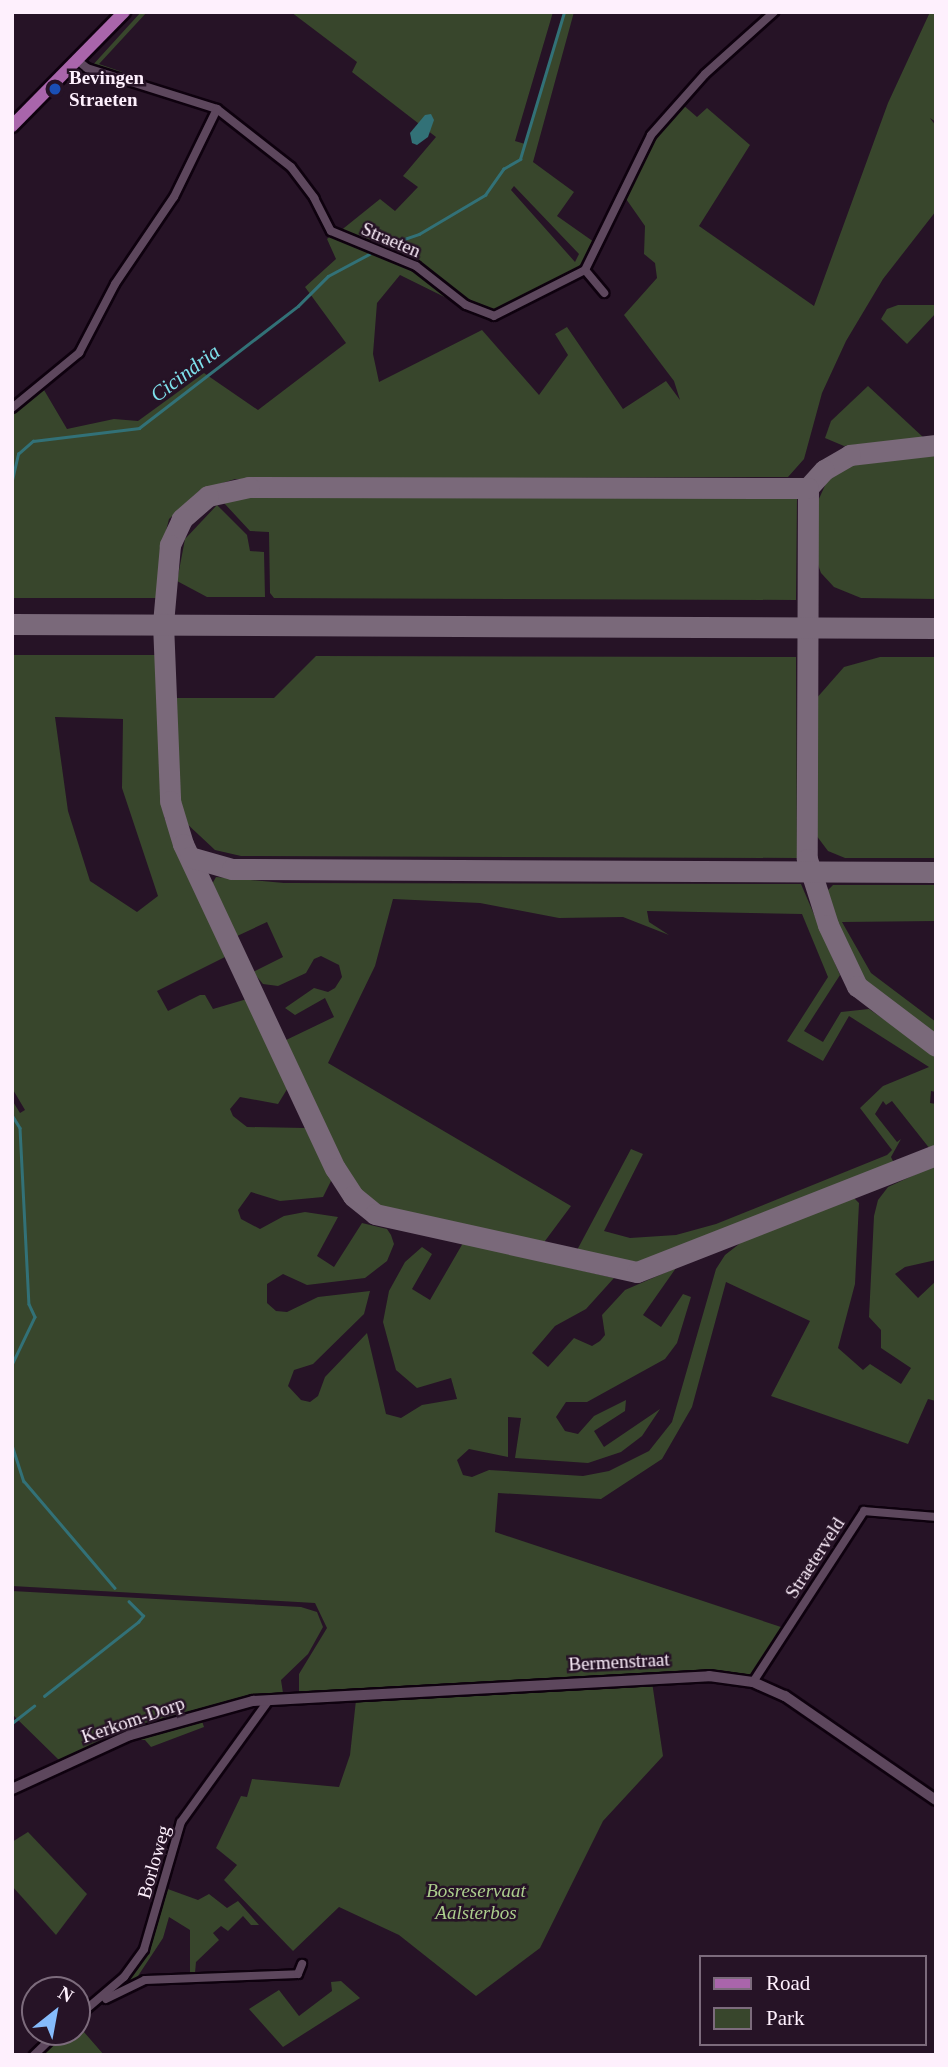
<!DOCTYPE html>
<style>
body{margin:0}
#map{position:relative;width:948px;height:2067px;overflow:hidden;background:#261326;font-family:"Times New Roman",serif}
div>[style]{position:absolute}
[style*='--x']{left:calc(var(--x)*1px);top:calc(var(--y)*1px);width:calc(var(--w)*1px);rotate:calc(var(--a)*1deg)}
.green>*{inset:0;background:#38462c}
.water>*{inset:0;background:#327177}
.stream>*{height:2.5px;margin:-1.25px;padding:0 1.25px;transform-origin:1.25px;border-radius:1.25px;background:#327177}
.taxiway>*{height:21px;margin:-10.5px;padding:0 10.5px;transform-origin:10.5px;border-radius:10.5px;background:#7a697a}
.roads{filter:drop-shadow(2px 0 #0e010e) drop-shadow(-2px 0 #0e010e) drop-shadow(0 2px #0e010e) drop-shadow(0 -2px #0e010e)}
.street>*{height:8px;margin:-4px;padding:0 4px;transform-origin:4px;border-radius:4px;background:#5d475d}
.secondary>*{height:10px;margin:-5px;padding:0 5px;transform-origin:5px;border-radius:5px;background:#5d475d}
.primary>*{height:12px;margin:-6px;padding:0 6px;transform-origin:6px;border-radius:6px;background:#a965ab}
.dots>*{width:19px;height:19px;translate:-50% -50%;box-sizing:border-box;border:4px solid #261326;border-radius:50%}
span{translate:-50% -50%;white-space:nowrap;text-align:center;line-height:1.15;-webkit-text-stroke:5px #261326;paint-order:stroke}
.poi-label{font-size:19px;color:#fef0fd;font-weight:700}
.left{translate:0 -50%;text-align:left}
.street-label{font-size:19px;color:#fef0fd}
.park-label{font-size:19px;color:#abcd8c;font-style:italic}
.water-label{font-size:21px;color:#7ee2ed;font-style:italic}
.frame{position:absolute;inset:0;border:14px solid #fef0fd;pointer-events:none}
.legend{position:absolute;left:699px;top:1955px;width:228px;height:91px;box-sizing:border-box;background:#261326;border:2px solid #7c6b7c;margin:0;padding:9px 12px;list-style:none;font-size:21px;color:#fef0fd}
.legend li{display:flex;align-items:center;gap:14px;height:35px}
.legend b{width:35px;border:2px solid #7c6b7c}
.north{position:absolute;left:21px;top:1976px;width:70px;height:70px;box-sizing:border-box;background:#261326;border:2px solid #7c6b7c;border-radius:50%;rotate:31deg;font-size:19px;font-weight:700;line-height:28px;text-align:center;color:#fef0fd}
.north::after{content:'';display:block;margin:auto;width:24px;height:32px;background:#85bbfb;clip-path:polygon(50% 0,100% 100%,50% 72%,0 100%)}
</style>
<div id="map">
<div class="green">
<i style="clip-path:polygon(141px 12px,147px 12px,99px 64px,213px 103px,91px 67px)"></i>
<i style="clip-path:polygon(evenodd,291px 12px,553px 12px,515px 141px,525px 144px,564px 12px,574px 12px,533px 162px,574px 192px,557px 216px,594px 242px,583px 264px,511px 305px,488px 312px,465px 301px,424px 268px,339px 232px,380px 199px,395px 211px,418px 187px,403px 176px,436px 137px,352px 72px,357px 62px,291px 12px,514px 186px,579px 254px,575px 262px,511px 190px,514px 186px)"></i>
<i style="clip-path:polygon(930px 12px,936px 12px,936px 122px,930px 118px,936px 126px,936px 211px,883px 279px,846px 341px,822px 393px,804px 459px,788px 477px,235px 479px,200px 490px,169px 519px,159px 559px,159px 598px,12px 598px,12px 412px,44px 390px,67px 429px,114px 419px,138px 421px,204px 373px,258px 410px,346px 343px,305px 287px,336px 259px,327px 239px,330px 236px,411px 267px,487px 318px,400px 275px,377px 303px,373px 354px,379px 382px,482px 330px,539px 395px,568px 355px,555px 334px,567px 327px,623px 409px,666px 381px,680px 400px,674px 381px,624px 315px,657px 278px,655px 263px,644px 254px,645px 226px,624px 196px,657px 132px,682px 104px,697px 117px,707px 108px,750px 145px,699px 226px,814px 306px,888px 103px)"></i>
<i style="clip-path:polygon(898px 305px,936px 305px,936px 313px,907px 344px,881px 319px,887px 309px)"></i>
<i style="clip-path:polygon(868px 386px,924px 438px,844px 446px,825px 438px,831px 421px)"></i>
<i style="clip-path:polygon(936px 455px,936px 599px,861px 598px,834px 587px,821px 573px,812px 548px,813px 512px,827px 481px,850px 464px)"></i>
<i style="clip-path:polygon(250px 497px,797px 498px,796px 600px,274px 598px,270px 593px,269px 532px,250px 531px,224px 503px)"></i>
<i style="clip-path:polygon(217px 505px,247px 535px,250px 551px,264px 552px,265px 597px,207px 597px,177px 581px,185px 539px)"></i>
<i style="clip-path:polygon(evenodd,12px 655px,156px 655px,164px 817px,225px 957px,157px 991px,168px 1011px,200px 995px,205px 995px,213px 1009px,247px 999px,289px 1086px,278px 1104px,240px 1097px,230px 1109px,233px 1116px,247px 1127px,305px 1128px,332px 1179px,323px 1197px,280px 1201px,251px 1192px,238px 1210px,241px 1219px,260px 1229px,284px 1216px,305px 1212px,338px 1217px,317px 1256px,334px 1267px,362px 1223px,387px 1229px,391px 1235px,394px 1244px,387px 1261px,365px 1278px,307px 1285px,283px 1274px,267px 1284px,267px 1303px,276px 1311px,287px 1312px,318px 1297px,370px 1291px,364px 1314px,313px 1364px,294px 1370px,288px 1386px,301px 1400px,310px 1402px,318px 1396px,325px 1377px,367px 1333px,386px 1414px,401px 1418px,422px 1405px,457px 1399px,451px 1378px,417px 1388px,396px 1370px,383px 1322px,389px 1291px,405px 1262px,422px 1247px,432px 1254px,412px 1289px,430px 1300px,463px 1243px,614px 1278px,586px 1309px,555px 1326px,532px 1353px,548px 1367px,574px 1338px,592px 1346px,600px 1341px,605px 1335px,602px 1315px,625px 1290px,676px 1268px,643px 1315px,661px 1327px,683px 1294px,691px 1297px,677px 1343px,665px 1359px,587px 1402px,566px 1402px,556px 1417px,565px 1431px,578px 1434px,594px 1416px,626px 1400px,625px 1411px,594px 1431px,604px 1447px,660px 1409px,642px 1436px,621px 1452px,588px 1463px,515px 1458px,521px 1418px,508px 1417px,508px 1457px,469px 1449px,457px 1460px,463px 1475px,472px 1477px,489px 1470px,583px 1476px,609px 1471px,649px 1451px,672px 1422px,716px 1269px,725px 1255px,743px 1241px,854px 1198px,859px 1203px,855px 1284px,838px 1348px,863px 1370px,870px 1364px,901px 1384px,911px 1368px,881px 1348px,881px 1330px,869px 1317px,874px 1216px,878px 1200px,888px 1187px,936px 1165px,936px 1260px,905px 1267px,895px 1274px,918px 1298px,936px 1281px,936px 1401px,928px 1399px,908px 1444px,771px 1396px,810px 1321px,726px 1282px,692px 1407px,662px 1459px,601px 1499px,498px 1493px,495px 1532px,784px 1628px,751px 1676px,701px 1670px,299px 1692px,299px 1674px,327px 1628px,315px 1603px,12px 1586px,12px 1100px,20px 1113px,25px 1110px,12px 1088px,12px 655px,55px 717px,123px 719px,122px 788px,158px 896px,137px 912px,90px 881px,68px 811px,55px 717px)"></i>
<i style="clip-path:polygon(316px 656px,796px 657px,797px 858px,241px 856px,215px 850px,184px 821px,176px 795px,176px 698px,274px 698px)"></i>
<i style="clip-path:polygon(880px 657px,936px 657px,936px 858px,845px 858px,828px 851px,813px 831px,815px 700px,844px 667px)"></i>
<i style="clip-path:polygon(216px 877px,284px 883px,801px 884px,840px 975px,804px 1031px,823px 1042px,841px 1012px,869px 1009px,936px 1055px,936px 1092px,931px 1091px,930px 1103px,936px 1104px,936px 1147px,930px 1149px,892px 1101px,886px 1105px,883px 1101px,875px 1114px,897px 1142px,901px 1139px,891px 1157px,894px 1163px,648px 1262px,627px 1263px,576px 1252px,631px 1149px,643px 1154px,604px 1231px,630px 1238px,676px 1235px,716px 1224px,887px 1155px,892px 1150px,860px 1108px,883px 1086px,929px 1067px,849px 1016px,823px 1061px,787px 1041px,828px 977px,802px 914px,647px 911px,649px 922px,669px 935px,623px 917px,559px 918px,480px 903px,393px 899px,375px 966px,328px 1063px,571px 1206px,542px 1245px,379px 1208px,350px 1179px,284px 1041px,334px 1017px,325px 998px,295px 1015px,285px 1008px,314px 988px,328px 992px,335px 988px,342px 977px,339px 965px,321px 956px,314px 959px,306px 973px,278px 986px,263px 984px,253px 972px,283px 957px,267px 922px,235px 937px,211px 886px)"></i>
<i style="clip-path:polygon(833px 885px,936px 885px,936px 921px,842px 922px,871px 973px,936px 1022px,936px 1037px,871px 989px,860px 975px,824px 894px)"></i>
<i style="clip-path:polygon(12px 1591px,301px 1607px,317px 1612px,323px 1627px,308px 1654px,281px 1680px,283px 1693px,178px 1714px,61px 1762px,12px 1714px)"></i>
<i style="clip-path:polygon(652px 1682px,663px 1756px,603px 1821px,540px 1948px,476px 1996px,399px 1935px,339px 1907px,293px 1951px,224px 1880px,237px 1865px,216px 1848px,241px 1796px,247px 1797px,252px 1779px,339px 1787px,350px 1755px,356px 1700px)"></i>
<i style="clip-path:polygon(201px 1718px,204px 1727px,151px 1747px,145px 1740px,132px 1740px)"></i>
<i style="clip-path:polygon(28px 1832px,87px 1894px,56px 1935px,12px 1886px,12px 1842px)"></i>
<i style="clip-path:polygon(165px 1888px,198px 1900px,209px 1894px,227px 1908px,238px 1901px,259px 1925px,251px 1925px,243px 1916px,228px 1931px,221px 1926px,213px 1933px,219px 1940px,196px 1962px,195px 1973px,190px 1973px,190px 1930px,169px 1917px,163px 1938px,136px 1979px,114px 1990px,149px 1945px)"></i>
<i style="clip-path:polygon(341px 1981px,360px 1998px,283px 2047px,249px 2009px,279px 1990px,299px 2016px,332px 1991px,331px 1982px)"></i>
<i style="clip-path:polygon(77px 2024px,104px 2055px,39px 2055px,62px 2032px,77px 2032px)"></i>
</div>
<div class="water">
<i style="clip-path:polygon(431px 114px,434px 120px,428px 137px,417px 145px,412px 143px,410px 133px,425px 115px)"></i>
</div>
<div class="stream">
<i style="--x:381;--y:247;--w:40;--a:-18.9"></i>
<i style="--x:419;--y:234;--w:77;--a:-30.6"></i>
<i style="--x:485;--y:195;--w:32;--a:-55"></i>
<i style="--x:503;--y:169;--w:20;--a:-30"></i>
<i style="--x:520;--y:159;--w:153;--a:-73.3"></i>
<i style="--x:12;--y:480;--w:27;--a:-77"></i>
<i style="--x:18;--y:454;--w:20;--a:-41"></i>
<i style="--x:33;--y:441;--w:107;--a:-7"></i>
<i style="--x:139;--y:428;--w:200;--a:-37.5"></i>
<i style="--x:298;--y:306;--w:42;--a:-45"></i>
<i style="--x:328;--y:276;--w:49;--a:-28.1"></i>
<i style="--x:12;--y:1115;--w:15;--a:58"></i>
<i style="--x:20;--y:1128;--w:176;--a:87.1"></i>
<i style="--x:29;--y:1304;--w:14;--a:65"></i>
<i style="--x:35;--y:1317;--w:53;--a:115.6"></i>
<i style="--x:12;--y:1445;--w:38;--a:72"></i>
<i style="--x:24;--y:1481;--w:140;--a:49.6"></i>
<i style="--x:44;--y:1696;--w:120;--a:-38.2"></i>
<i style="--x:138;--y:1622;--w:8;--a:-50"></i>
<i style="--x:143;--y:1616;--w:20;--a:-135"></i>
<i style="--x:12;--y:1723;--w:28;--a:-38"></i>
</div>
<div class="taxiway">
<i style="--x:936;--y:445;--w:87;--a:173.4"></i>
<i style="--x:850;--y:455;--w:30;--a:150"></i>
<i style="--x:824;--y:470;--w:24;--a:132"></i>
<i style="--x:808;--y:488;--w:371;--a:90.2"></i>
<i style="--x:807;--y:859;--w:69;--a:72.3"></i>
<i style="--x:828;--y:925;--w:68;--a:64.6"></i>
<i style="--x:857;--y:986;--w:99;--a:37.2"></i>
<i style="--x:808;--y:488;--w:559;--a:-179.9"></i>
<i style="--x:249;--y:487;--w:42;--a:167.6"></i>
<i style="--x:208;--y:496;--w:35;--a:139"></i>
<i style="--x:182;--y:519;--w:29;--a:115"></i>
<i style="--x:170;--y:545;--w:78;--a:95.1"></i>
<i style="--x:163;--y:623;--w:178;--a:87.7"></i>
<i style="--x:170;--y:801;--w:45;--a:73.2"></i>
<i style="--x:183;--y:844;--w:358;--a:64.9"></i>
<i style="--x:335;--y:1168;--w:33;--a:57"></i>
<i style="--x:353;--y:1196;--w:28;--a:39"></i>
<i style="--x:375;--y:1214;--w:268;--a:12.5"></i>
<i style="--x:637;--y:1272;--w:321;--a:-21.4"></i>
<i style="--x:12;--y:624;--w:924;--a:0.25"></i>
<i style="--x:190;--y:857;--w:44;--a:15.9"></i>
<i style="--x:232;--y:869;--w:704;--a:0.24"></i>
</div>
<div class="roads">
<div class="street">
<i style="--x:77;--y:60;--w:13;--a:39"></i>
<i style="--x:87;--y:68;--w:136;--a:17.5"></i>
<i style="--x:217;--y:109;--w:94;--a:38.1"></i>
<i style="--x:291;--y:167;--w:39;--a:53"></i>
<i style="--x:314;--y:198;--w:37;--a:63"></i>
<i style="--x:331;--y:231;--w:92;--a:22.4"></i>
<i style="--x:416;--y:266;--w:63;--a:38"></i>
<i style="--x:466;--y:305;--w:30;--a:21"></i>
<i style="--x:494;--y:316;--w:102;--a:-26.8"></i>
<i style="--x:585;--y:270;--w:150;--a:-63.9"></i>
<i style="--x:651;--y:135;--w:81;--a:-48.5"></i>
<i style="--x:705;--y:74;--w:93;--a:-41.9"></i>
<i style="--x:585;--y:270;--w:30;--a:50"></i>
<i style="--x:12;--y:408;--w:87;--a:-39.4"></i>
<i style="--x:79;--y:353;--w:78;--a:-62.4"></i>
<i style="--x:115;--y:284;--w:105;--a:-55.9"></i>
<i style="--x:174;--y:197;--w:98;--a:-64"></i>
<i style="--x:753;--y:1682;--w:204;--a:-57"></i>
<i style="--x:864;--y:1511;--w:72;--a:4.8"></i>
<i style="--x:106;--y:1999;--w:43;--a:-26"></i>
<i style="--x:145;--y:1980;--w:153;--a:-2.2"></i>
<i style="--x:298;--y:1974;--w:11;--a:-68"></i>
<i style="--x:77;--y:2017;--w:62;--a:-40.4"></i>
<i style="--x:124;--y:1977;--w:34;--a:-54"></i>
<i style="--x:144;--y:1949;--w:132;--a:-73.8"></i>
<i style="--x:181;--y:1822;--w:150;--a:-54.2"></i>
<i style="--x:34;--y:2055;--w:33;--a:-44"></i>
</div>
<div class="secondary">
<i style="--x:12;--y:1789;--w:130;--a:-24.6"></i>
<i style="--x:130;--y:1735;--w:128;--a:-15.5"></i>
<i style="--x:253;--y:1701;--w:457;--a:-3.1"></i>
<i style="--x:709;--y:1676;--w:44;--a:7.8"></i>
<i style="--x:753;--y:1682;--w:35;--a:24"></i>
<i style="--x:785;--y:1696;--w:183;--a:34.6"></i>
</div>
<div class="primary">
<i style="--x:12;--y:126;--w:160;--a:-45.5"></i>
</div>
</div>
<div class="dots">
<i style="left:55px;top:89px;background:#1a4fb4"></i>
</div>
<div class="poi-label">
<span class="left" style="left:69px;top:89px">Bevingen<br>Straeten</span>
</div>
<div class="street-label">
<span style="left:391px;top:240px;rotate:23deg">Straeten</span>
<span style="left:815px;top:1558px;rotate:-57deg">Straeterveld</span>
<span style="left:619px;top:1662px;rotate:-3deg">Bermenstraat</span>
<span style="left:133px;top:1720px;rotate:-19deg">Kerkom-Dorp</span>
<span style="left:154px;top:1862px;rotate:-74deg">Borloweg</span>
</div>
<div class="park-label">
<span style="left:476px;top:1902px">Bosreservaat<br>Aalsterbos</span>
</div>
<div class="water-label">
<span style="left:185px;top:373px;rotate:-37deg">Cicindria</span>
</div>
<div class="frame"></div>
<ul class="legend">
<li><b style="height:9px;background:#a965ab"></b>Road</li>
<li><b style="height:19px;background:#38462c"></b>Park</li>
</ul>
<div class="north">N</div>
</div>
